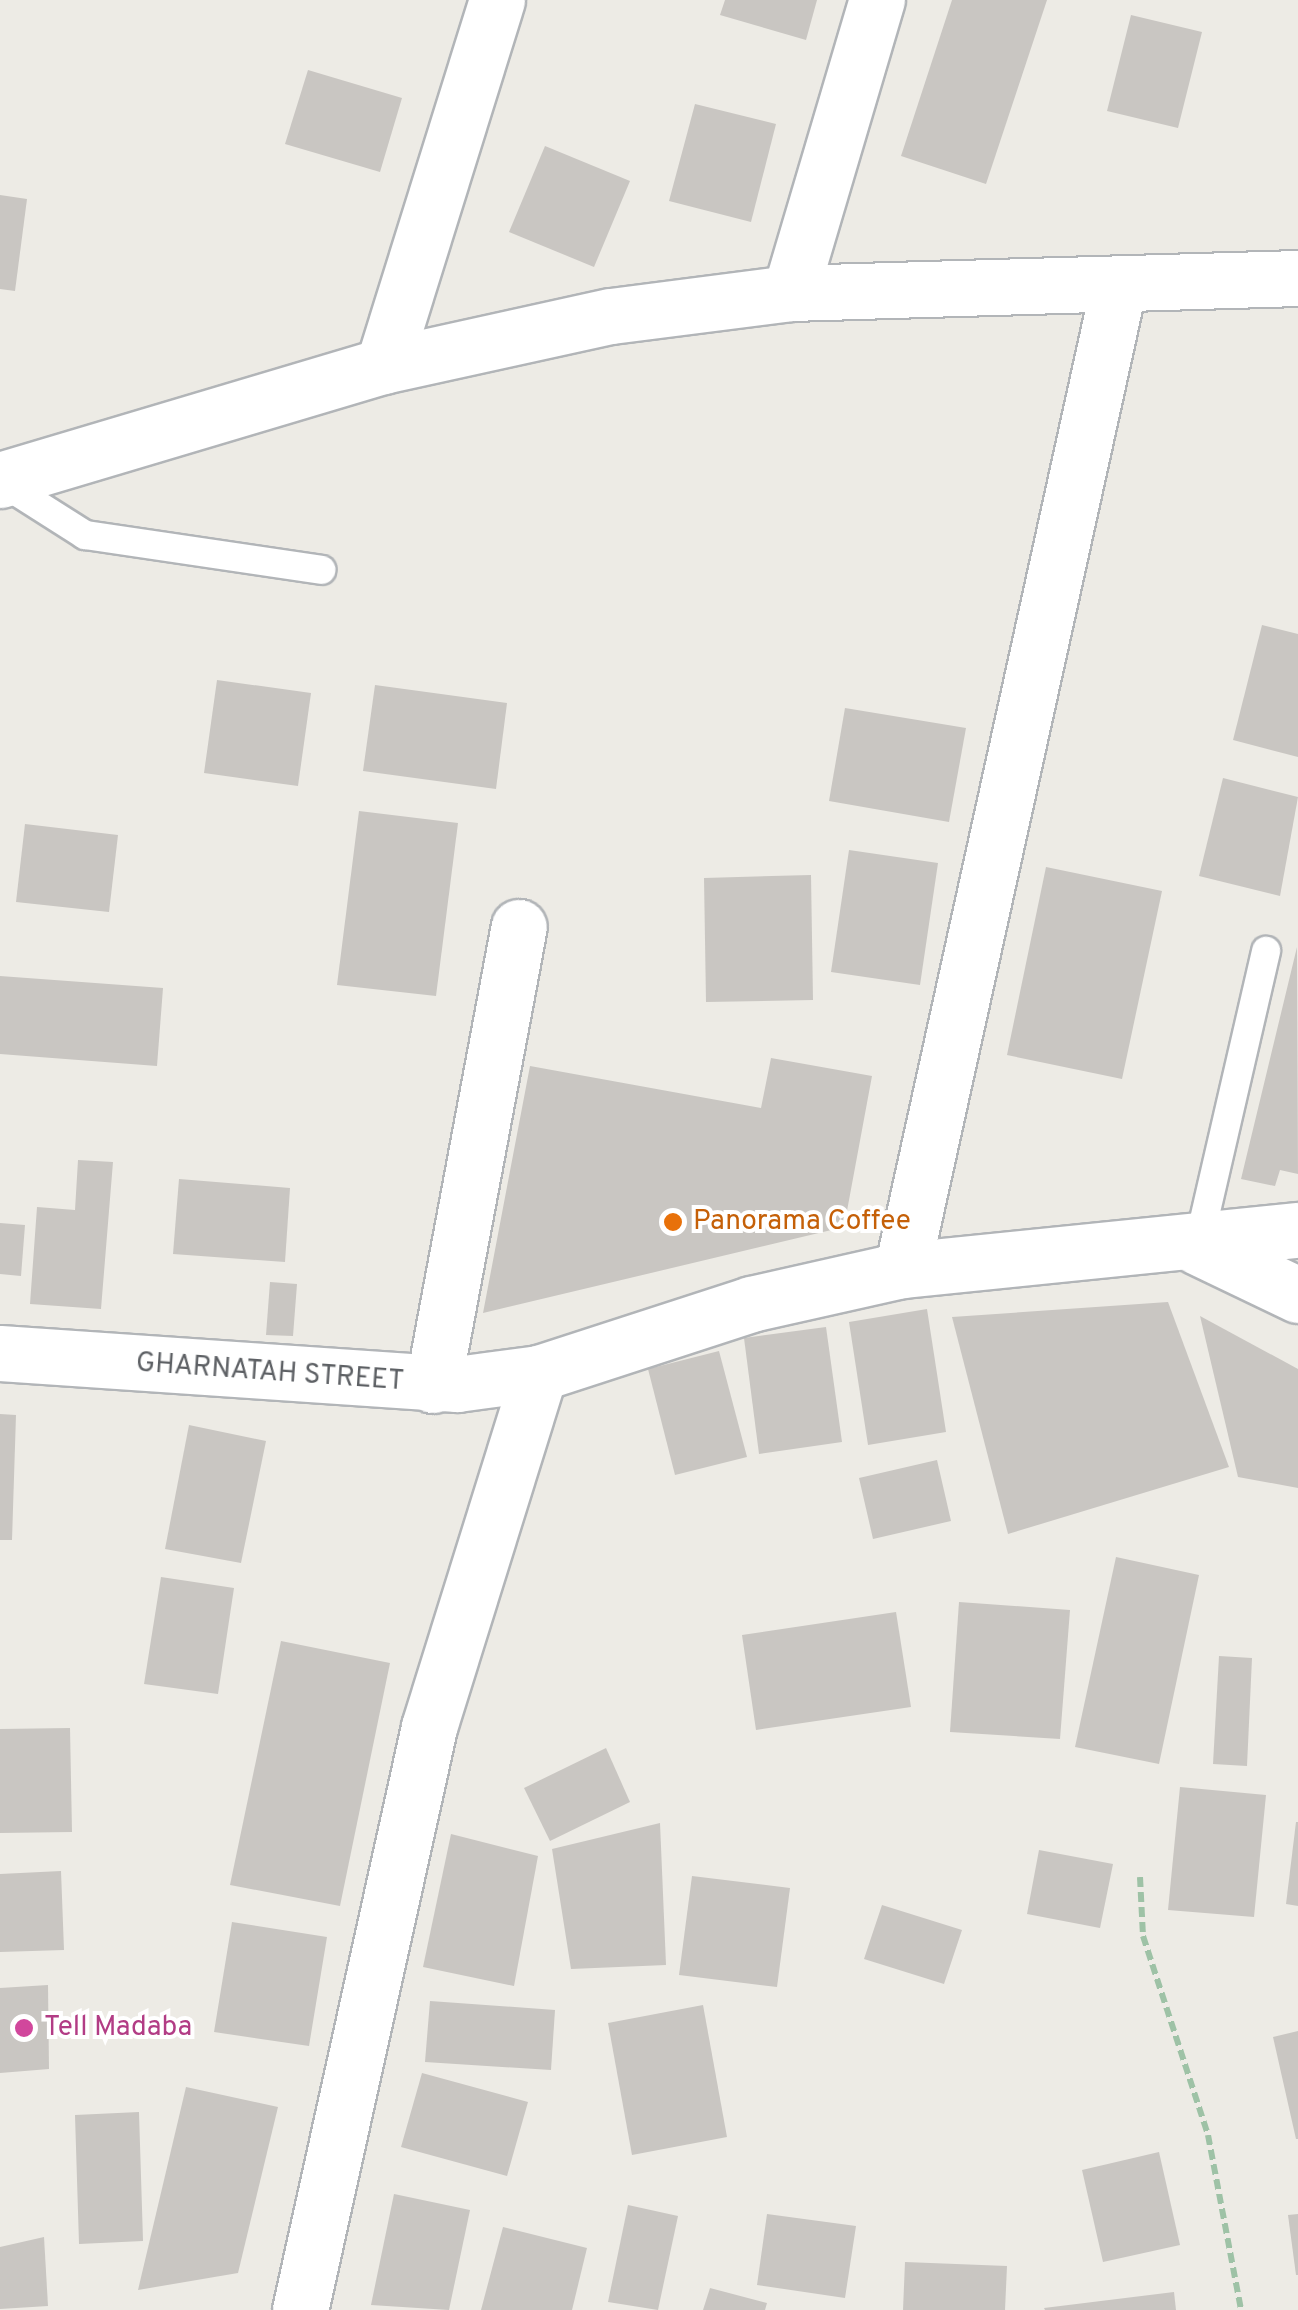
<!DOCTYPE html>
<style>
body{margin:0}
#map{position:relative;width:1298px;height:2310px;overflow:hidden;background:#edebe5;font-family:Overpass,sans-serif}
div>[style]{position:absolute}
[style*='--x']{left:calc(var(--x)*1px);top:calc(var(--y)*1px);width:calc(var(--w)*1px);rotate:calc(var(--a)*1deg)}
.building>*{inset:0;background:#c9c6c2}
.path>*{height:6px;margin-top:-3px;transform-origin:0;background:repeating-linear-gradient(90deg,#9ec2a6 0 10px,transparent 0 15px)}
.roads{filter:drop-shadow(2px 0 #b2b5b8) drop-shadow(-2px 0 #b2b5b8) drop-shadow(0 2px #b2b5b8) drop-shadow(0 -2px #b2b5b8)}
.service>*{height:28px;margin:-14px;padding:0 14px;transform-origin:14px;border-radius:14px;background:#fff}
.minor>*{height:55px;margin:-27.5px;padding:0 27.5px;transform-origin:27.5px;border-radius:27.5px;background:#fff}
.tertiary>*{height:55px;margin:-27.5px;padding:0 27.5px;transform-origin:27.5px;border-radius:27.5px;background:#fff}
.dots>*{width:28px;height:28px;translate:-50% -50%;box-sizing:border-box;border:5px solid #fff;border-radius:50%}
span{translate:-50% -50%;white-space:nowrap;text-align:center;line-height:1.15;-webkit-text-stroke:8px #fff;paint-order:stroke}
.food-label{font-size:28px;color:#c56008}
.left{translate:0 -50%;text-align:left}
.street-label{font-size:28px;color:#5d6064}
.hotel-label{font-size:28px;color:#b23c85}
</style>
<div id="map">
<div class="building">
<i style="clip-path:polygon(725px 0,817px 0,806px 40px,720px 15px)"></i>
<i style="clip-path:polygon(952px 0,1047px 0,986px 184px,901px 156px)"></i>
<i style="clip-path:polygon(1131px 15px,1202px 32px,1178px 128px,1107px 111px)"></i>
<i style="clip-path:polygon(308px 70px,402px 98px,380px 172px,285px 144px)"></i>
<i style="clip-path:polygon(695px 104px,776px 124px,751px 222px,669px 201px)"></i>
<i style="clip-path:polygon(545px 146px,630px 181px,594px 267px,509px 232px)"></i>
<i style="clip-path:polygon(0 195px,27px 199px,15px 291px,0 289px)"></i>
<i style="clip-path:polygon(1262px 625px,1298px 634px,1298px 757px,1233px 740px)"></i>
<i style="clip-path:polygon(217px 680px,311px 693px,298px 786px,204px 773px)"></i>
<i style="clip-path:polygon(375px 685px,507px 703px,496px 789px,363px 771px)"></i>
<i style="clip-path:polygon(845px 708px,966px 728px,949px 822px,829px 801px)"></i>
<i style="clip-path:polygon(1223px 778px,1298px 797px,1280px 896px,1199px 876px)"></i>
<i style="clip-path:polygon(359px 811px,458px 823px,436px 996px,337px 985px)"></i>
<i style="clip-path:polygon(25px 824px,118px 835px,109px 912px,16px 902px)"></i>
<i style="clip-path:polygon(849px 850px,938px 863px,920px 985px,831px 972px)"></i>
<i style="clip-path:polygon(1046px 867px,1162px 891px,1122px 1079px,1007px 1055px)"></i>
<i style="clip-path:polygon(811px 875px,813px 1000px,706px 1002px,704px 878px)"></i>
<i style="clip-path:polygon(1297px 947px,1298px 1174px,1280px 1170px,1275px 1186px,1241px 1179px)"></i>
<i style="clip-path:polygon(0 976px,163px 988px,157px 1066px,0 1054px)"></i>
<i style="clip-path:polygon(771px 1058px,872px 1076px,844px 1227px,483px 1313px,530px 1066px,761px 1108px)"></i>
<i style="clip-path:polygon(78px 1160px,113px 1162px,101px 1309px,30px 1304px,37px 1207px,75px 1210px)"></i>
<i style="clip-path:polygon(179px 1179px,290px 1188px,285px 1262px,173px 1254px)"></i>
<i style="clip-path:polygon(0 1223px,25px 1225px,21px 1276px,0 1274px)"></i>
<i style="clip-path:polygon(270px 1282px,297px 1284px,293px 1336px,266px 1335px)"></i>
<i style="clip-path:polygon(1168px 1302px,1229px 1467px,1008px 1534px,952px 1317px)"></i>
<i style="clip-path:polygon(927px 1309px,946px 1432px,868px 1445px,849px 1322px)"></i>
<i style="clip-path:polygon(1200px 1316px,1298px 1369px,1298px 1488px,1238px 1477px)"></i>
<i style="clip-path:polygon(826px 1327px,842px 1442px,759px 1454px,744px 1338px)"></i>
<i style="clip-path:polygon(719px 1351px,747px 1457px,675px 1475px,648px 1369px)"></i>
<i style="clip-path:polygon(0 1414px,16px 1415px,12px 1540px,0 1540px)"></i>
<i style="clip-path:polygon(189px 1425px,266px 1441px,241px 1563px,165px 1549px)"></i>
<i style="clip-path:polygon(937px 1460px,951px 1521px,873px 1539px,859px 1478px)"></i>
<i style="clip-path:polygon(1116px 1557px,1199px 1575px,1159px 1764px,1075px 1747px)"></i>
<i style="clip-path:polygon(161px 1577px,234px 1588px,218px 1694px,144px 1684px)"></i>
<i style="clip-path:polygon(959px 1602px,1070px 1610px,1060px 1739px,950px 1732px)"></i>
<i style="clip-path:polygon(896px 1612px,911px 1707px,756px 1730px,742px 1635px)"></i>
<i style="clip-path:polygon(281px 1641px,390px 1663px,340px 1906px,230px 1885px)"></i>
<i style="clip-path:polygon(1219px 1656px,1252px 1658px,1247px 1766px,1213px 1764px)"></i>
<i style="clip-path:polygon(70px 1728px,72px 1832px,0 1833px,0 1729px)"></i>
<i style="clip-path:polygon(606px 1748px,630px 1802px,550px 1841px,524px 1788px)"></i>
<i style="clip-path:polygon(1180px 1787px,1266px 1795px,1254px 1917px,1168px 1910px)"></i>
<i style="clip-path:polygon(1296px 1822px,1298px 1822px,1298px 1906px,1286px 1904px)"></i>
<i style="clip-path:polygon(660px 1823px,666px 1965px,571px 1969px,552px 1849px)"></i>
<i style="clip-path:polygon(451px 1834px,538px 1856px,514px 1986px,423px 1967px)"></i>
<i style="clip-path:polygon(1039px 1850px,1113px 1864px,1100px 1928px,1027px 1914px)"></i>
<i style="clip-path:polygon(61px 1871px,64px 1950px,0 1952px,0 1874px)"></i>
<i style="clip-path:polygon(692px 1876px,790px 1888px,777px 1987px,679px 1975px)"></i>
<i style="clip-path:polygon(882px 1905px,962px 1930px,944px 1984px,864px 1959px)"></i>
<i style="clip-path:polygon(232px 1922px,327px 1937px,309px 2046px,214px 2032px)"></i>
<i style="clip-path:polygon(48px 1985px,49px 2069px,0 2073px,0 1988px)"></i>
<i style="clip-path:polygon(430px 2001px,555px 2010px,551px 2070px,425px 2062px)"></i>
<i style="clip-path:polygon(703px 2005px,727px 2137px,632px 2155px,608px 2023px)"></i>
<i style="clip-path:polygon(1298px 2031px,1298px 2139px,1296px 2139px,1273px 2037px)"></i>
<i style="clip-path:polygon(422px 2073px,528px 2102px,507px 2176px,401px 2147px)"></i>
<i style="clip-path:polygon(186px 2087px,278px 2107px,238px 2273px,138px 2290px)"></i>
<i style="clip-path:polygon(139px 2112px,143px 2241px,79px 2244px,75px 2115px)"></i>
<i style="clip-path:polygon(1159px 2152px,1180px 2245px,1103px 2262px,1082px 2170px)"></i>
<i style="clip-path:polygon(394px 2194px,470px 2210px,449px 2310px,371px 2305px)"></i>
<i style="clip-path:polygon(628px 2205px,678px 2216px,658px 2310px,608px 2302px)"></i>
<i style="clip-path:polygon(767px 2214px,856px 2226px,845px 2298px,757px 2285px)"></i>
<i style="clip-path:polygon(1298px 2214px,1298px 2275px,1296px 2275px,1288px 2215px)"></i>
<i style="clip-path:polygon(503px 2227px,587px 2248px,572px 2310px,481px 2310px)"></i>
<i style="clip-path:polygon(44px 2237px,48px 2306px,0 2309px,0 2247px)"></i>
<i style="clip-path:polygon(905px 2262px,1007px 2266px,1005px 2310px,903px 2310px)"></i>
<i style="clip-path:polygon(710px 2288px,767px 2303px,765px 2310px,703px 2310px)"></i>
<i style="clip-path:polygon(1174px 2292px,1176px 2310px,1045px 2310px,1044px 2308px)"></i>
</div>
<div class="path">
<i style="--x:1140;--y:1877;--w:59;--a:87.1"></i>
<i style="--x:1143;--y:1936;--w:209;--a:71.9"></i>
<i style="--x:1208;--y:2135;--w:178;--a:79.3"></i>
</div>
<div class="roads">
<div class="service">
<i style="--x:0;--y:481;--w:101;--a:32.4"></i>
<i style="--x:85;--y:535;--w:239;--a:8.4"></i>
<i style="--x:1198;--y:1246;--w:303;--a:-77"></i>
</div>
<div class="minor">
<i style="--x:790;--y:293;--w:306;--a:-73.5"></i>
<i style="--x:383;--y:366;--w:383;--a:-72.7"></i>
<i style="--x:0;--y:480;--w:400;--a:-16.6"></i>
<i style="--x:383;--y:366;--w:233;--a:-12.4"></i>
<i style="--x:611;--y:316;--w:180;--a:-7.3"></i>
<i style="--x:790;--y:293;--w:508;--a:-1.69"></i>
<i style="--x:902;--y:1270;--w:1010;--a:-77.59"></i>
<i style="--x:433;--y:1385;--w:466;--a:-79.4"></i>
</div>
<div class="tertiary">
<i style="--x:1198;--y:1247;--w:111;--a:25.6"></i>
<i style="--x:0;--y:1353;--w:458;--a:3.9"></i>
<i style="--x:457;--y:1384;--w:83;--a:-7.6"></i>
<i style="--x:539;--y:1373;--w:223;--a:-18"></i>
<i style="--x:751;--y:1304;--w:155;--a:-12.7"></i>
<i style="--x:902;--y:1270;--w:398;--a:-5.8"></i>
<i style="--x:300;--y:2310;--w:597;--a:-77.52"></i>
<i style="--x:429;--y:1727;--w:371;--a:-72.7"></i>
</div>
</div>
<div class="dots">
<i style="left:673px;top:1222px;background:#e8710a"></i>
<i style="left:24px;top:2028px;background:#d1479c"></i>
</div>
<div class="food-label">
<span class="left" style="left:693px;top:1222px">Panorama Coffee</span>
</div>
<div class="street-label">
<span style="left:270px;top:1373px;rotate:4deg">GHARNATAH STREET</span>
</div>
<div class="hotel-label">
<span class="left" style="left:44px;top:2028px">Tell Madaba</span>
</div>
</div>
